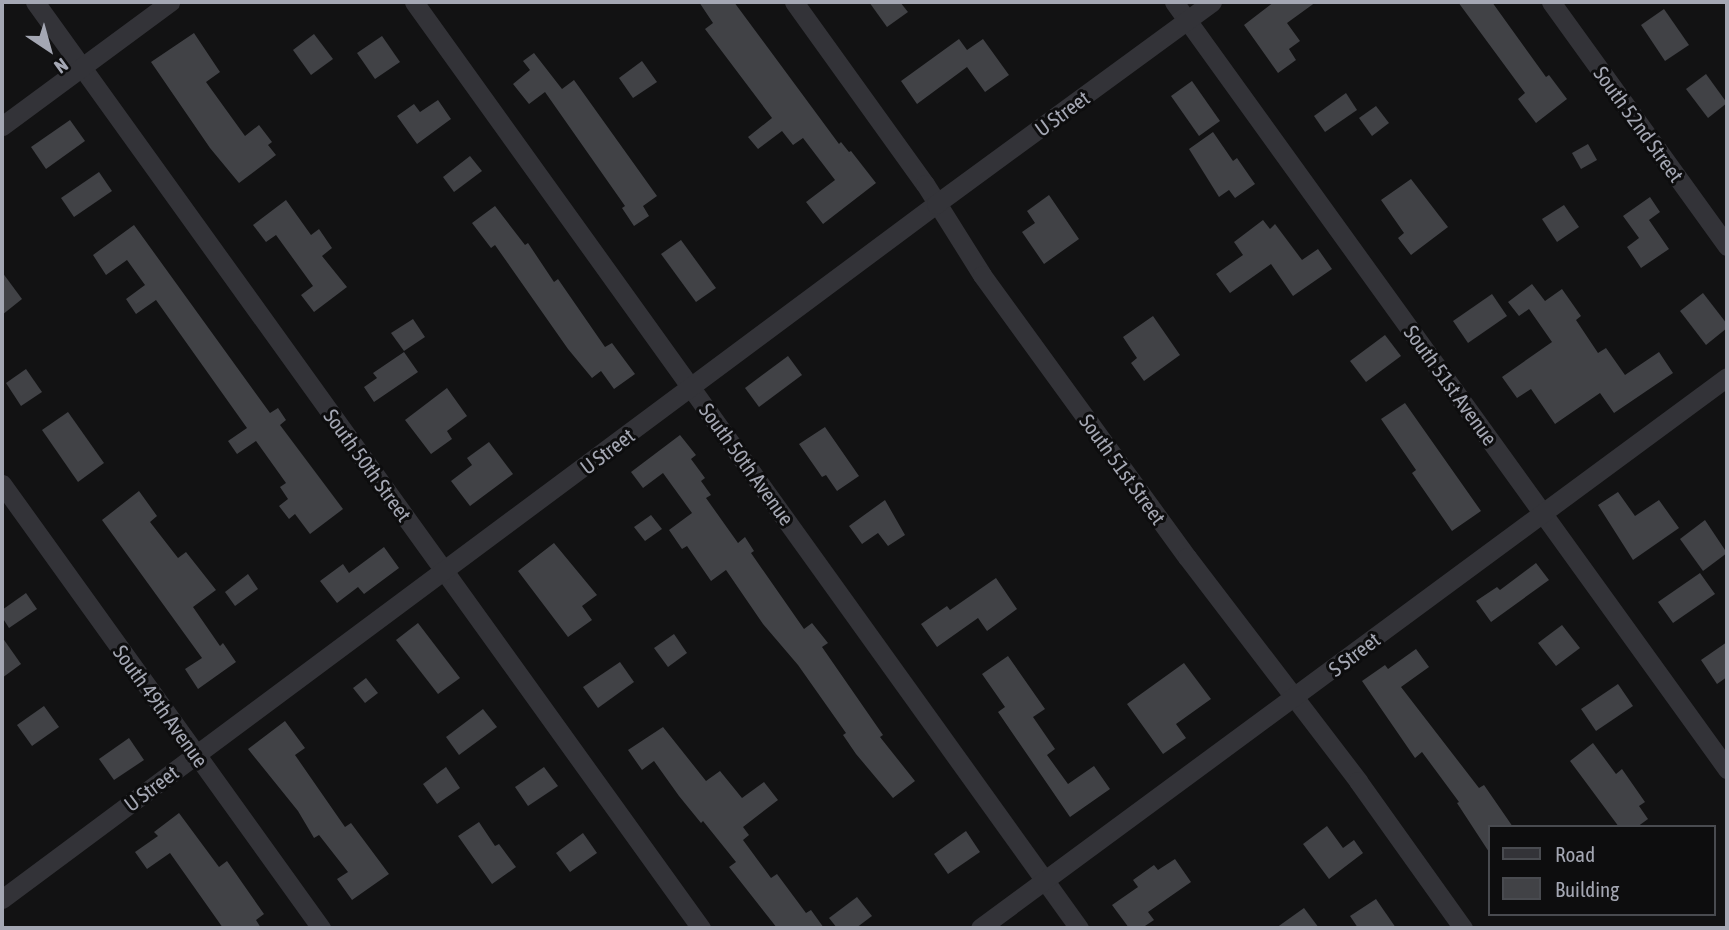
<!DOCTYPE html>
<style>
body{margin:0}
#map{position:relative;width:1729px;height:930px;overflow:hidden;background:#121213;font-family:"Asap Condensed",sans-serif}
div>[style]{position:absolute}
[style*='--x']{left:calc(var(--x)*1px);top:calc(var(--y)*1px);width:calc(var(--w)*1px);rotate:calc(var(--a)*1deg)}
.building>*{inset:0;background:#414246}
.minor>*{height:19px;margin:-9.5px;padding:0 9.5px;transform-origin:9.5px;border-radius:9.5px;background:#333338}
span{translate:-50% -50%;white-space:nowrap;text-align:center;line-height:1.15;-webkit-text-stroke:6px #0d0d0e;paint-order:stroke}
.street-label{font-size:21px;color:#a4a7b3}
.frame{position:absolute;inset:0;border:4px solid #a4a7b3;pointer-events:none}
.legend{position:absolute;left:1488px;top:825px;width:228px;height:91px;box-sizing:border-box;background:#0d0d0e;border:2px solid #494b50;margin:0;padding:9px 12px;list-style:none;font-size:21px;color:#a4a7b3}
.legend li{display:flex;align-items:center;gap:14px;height:35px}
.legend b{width:35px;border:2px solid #494b50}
.north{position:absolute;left:14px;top:14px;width:70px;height:70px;-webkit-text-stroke:5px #0d0d0e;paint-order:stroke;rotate:144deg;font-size:19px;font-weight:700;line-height:28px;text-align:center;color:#a4a7b3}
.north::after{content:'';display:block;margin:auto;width:24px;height:32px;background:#a4a7b3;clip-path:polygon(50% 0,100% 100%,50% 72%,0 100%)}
</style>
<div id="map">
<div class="building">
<i style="clip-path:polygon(699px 2px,734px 2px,839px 144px,841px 142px,849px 152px,851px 151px,876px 183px,823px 224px,806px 202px,835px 180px,803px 138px,793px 145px,782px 131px,758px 149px,748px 137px,772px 118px,705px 29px,713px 23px)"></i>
<i style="clip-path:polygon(869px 2px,900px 2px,908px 12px,887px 27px)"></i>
<i style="clip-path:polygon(1274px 2px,1316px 2px,1287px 23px,1300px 41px,1289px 49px,1296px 60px,1278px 73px,1244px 25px)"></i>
<i style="clip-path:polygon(1458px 2px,1492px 2px,1546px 77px,1549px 75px,1567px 99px,1536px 123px,1518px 99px,1525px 93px)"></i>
<i style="clip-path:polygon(1664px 9px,1689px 45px,1665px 61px,1641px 25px)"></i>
<i style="clip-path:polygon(194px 33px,220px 72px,206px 82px,245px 136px,259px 125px,272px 142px,268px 145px,276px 155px,239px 183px,210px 148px,151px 62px)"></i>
<i style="clip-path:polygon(314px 34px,333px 59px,311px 75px,293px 50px)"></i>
<i style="clip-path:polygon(382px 36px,400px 62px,375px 79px,357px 53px)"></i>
<i style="clip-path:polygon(959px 39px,967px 50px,983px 39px,1009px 75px,985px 92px,967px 67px,917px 104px,901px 81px)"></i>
<i style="clip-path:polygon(534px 53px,562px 89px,574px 80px,657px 196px,643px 206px,649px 216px,634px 226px,622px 208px,625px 206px,545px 92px,529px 104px,513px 84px,530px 70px,523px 61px)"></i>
<i style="clip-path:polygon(642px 61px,657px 82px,633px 98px,619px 78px)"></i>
<i style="clip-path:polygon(1706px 74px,1727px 103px,1708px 118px,1686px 89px)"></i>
<i style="clip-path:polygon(1192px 81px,1220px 121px,1199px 136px,1171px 96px)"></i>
<i style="clip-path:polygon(1346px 93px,1357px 110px,1325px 132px,1314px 116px)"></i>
<i style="clip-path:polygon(438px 100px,451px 119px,417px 144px,397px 116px,414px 104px,420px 112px)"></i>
<i style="clip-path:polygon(1376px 106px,1389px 123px,1372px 136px,1359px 118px)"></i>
<i style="clip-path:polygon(70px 120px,85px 141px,46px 169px,31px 147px)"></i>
<i style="clip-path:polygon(1213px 132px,1233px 161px,1237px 158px,1255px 184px,1235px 198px,1229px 190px,1219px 197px,1189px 149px)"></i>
<i style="clip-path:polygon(1588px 144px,1597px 160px,1581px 169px,1572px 153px)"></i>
<i style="clip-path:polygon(470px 156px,482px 171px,454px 192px,443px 177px)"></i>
<i style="clip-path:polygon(99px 172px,112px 191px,74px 217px,61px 198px)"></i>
<i style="clip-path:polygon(1411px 179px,1448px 227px,1411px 255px,1398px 238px,1404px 233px,1381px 200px)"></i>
<i style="clip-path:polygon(1049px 195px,1079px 239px,1044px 264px,1022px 232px,1035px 223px,1027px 211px)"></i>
<i style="clip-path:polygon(1650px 197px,1660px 212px,1649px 220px,1669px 249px,1641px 268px,1627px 247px,1639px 238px,1623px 216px)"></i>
<i style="clip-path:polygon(286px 200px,311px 235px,319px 229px,332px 248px,322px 256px,347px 287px,314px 312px,301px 295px,313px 286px,276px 235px,266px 242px,253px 225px)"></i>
<i style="clip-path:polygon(1564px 205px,1579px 227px,1557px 242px,1542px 219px)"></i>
<i style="clip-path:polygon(495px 206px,525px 245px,528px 243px,554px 282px,558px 279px,605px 347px,612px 343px,635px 374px,614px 389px,601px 371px,592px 378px,568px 349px,495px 245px,491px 248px,472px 223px)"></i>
<i style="clip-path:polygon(1263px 220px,1270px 229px,1275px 224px,1302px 260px,1318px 249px,1332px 269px,1293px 296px,1271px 264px,1230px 293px,1216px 274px,1243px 255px,1234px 242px)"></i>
<i style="clip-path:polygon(134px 225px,270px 413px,278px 408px,286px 420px,280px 425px,343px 509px,310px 534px,295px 514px,289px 519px,279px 506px,288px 499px,280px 487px,286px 483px,256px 441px,237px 454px,228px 441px,247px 428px,156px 300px,136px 314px,126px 299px,145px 285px,127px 260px,106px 275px,93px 255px)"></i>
<i style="clip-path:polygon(681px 240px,716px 288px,696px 302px,661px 254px)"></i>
<i style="clip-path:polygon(2px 272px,22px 299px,2px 315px)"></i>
<i style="clip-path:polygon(1532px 284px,1545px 301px,1562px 289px,1581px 316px,1576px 320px,1598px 353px,1606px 348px,1625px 375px,1659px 352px,1673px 373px,1614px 413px,1600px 393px,1555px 424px,1531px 389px,1517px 398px,1502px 377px,1552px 342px,1529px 309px,1519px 316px,1508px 302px)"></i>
<i style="clip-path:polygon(1703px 293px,1727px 324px,1727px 328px,1706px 345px,1680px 311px)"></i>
<i style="clip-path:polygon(1492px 294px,1507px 316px,1468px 343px,1453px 321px)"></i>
<i style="clip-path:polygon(1153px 316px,1180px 355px,1144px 381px,1131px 363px,1137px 358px,1123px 337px)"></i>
<i style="clip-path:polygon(413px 319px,425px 337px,404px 351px,391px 333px)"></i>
<i style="clip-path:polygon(1385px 335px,1401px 356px,1366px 382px,1350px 361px)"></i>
<i style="clip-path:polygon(404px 352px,418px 372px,374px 402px,364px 387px,377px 378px,373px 373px)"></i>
<i style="clip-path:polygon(788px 356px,802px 375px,759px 407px,745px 388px)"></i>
<i style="clip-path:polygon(26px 369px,42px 392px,21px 406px,6px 383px)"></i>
<i style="clip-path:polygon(447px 388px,467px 416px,447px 431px,452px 439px,431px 454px,405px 420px)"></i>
<i style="clip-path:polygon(1405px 403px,1481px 511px,1452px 531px,1412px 473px,1416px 470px,1381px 419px)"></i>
<i style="clip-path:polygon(68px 412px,104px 463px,78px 482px,42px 430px)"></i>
<i style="clip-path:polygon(825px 427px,859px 476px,837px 491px,826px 475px,822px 477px,799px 444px)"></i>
<i style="clip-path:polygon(680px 435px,696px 455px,691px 459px,705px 478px,701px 481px,711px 495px,706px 498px,738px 543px,745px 537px,754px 551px,751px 553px,804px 629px,812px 623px,828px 643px,822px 647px,883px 735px,880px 737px,915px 781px,893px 798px,856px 754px,843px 735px,846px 733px,798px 665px,763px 624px,726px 570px,711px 581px,687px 546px,682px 549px,669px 530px,692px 513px,663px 473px,643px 488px,631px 472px)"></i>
<i style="clip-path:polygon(489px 442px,513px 474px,470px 506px,451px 481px,472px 465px,467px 458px)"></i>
<i style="clip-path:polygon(139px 491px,157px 516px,150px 522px,178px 558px,186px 552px,216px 590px,193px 607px,220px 646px,223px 643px,236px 662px,198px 689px,185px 669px,202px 658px,102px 520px)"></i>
<i style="clip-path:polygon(1618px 492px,1635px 516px,1659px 500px,1679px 528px,1633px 560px,1598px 505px)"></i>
<i style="clip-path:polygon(885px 500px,905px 535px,888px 546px,878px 533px,862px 544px,849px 526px)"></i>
<i style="clip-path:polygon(651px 515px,662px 529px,645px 541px,634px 527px)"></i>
<i style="clip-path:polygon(1705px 520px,1727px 553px,1703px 571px,1680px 539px)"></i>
<i style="clip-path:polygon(554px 543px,597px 595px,582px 606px,592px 620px,568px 637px,518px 571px)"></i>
<i style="clip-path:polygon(384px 547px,399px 568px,364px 594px,358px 587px,337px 603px,320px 581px,343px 564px,349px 573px)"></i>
<i style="clip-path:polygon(1536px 563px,1549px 580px,1491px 622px,1476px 601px,1497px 587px,1500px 590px)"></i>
<i style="clip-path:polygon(1700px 573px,1715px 594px,1673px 623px,1658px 602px)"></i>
<i style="clip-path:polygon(248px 574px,258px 589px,235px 606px,225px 592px)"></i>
<i style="clip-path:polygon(996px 578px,1017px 609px,987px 631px,978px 618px,937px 647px,921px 624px,947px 606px,950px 610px)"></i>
<i style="clip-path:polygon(26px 593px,37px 609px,9px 628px,2px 617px,2px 610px)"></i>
<i style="clip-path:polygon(418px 623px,460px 678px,438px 694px,396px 640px)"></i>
<i style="clip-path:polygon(1562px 625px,1580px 648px,1556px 666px,1538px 643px)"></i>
<i style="clip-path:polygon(674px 634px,687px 653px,668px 667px,654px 648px)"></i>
<i style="clip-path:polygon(2px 637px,21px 664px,2px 678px)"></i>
<i style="clip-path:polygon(1727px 642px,1727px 677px,1717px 684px,1701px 660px)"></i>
<i style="clip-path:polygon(1416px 649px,1429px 667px,1401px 687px,1479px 788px,1484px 785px,1513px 827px,1489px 827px,1489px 852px,1457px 803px,1459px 802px,1422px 752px,1415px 758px,1362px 681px,1385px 665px,1388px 669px)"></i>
<i style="clip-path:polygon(1008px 656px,1045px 709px,1033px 717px,1055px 749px,1047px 755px,1068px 784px,1094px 766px,1110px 789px,1070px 817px,998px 712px,1005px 707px,982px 674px)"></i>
<i style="clip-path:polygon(620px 662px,634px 682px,598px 708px,583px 687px)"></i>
<i style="clip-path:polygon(1184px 663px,1211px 699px,1176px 724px,1186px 738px,1163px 754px,1127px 704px)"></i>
<i style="clip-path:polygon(366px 678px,378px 693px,365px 703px,353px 688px)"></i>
<i style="clip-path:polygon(1618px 684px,1633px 706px,1596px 731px,1581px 709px)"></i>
<i style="clip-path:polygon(44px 706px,59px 727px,32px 746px,17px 725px)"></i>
<i style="clip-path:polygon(483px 709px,497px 727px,459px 755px,446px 737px)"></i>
<i style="clip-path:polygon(285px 721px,305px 748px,295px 755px,345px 827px,351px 823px,389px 874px,352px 900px,337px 879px,348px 872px,319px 835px,314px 838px,298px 811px,248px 749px)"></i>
<i style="clip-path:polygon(663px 727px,706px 781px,720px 771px,742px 798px,764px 782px,778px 800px,743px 827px,749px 835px,743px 840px,771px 878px,777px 874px,806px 913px,811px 910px,824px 928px,777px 928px,729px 867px,736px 862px,703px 821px,701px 823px,679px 796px,654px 761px,642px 770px,628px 750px)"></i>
<i style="clip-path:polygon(129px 738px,144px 760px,114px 780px,99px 759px)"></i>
<i style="clip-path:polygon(1593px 743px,1616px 774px,1622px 769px,1645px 802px,1639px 806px,1648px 819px,1637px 827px,1619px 827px,1570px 761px)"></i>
<i style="clip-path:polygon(446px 767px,460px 788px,437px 804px,423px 784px)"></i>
<i style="clip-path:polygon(544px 767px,558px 786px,528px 806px,515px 787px)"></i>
<i style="clip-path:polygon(179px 813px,219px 867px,227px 861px,264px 914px,256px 920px,261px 928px,223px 928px,170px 853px,147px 869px,135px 852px,158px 836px,154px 832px)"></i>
<i style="clip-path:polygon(479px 822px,495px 846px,499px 844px,516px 867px,492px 884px,458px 836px)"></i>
<i style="clip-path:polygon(1327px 826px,1343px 848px,1354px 840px,1363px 853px,1329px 879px,1303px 844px)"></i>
<i style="clip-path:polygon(966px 831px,980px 852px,948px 874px,934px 854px)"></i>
<i style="clip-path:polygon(583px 833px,597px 853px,570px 872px,556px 853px)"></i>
<i style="clip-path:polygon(1175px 859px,1191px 882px,1148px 912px,1154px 920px,1142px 928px,1129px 928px,1112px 905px,1138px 887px,1133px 880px,1154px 865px,1158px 870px)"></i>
<i style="clip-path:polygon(857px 897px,872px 916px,856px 928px,837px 928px,829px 918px)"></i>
<i style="clip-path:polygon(1376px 899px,1396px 928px,1358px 928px,1350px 916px)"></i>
<i style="clip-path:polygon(1304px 908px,1319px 928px,1276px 928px)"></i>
</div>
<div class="minor">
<i style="--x:35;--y:2;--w:1141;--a:54.28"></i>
<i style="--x:414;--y:2;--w:1140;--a:54.32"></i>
<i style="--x:794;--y:2;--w:224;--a:54.3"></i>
<i style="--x:925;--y:184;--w:107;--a:57.9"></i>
<i style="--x:982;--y:275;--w:349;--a:54"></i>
<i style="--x:1187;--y:557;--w:282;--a:52.6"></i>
<i style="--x:1358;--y:781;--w:181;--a:54.5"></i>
<i style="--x:1174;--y:2;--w:946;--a:54.21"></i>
<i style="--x:1551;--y:2;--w:301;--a:54.2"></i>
<i style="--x:2;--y:126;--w:209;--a:-36.4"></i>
<i style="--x:2;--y:484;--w:547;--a:54.3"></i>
<i style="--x:2;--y:899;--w:1164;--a:-36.65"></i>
<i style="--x:936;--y:204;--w:342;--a:-36.2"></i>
<i style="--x:980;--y:928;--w:928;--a:-36.41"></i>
</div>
<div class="street-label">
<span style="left:1062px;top:113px;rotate:-36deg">U Street</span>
<span style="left:1639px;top:124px;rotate:54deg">South 52nd Street</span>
<span style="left:1451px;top:385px;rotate:54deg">South 51st Avenue</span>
<span style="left:607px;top:451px;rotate:-37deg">U Street</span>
<span style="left:747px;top:464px;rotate:54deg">South 50th Avenue</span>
<span style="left:368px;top:465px;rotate:54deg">South 50th Street</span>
<span style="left:1123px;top:469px;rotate:54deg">South 51st Street</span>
<span style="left:1354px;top:654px;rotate:-37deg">S Street</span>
<span style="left:161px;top:706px;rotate:54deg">South 49th Avenue</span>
<span style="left:151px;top:788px;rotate:-37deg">U Street</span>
</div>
<div class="frame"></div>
<ul class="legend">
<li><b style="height:9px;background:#333338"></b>Road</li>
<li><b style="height:19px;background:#414246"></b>Building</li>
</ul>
<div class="north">N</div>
</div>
